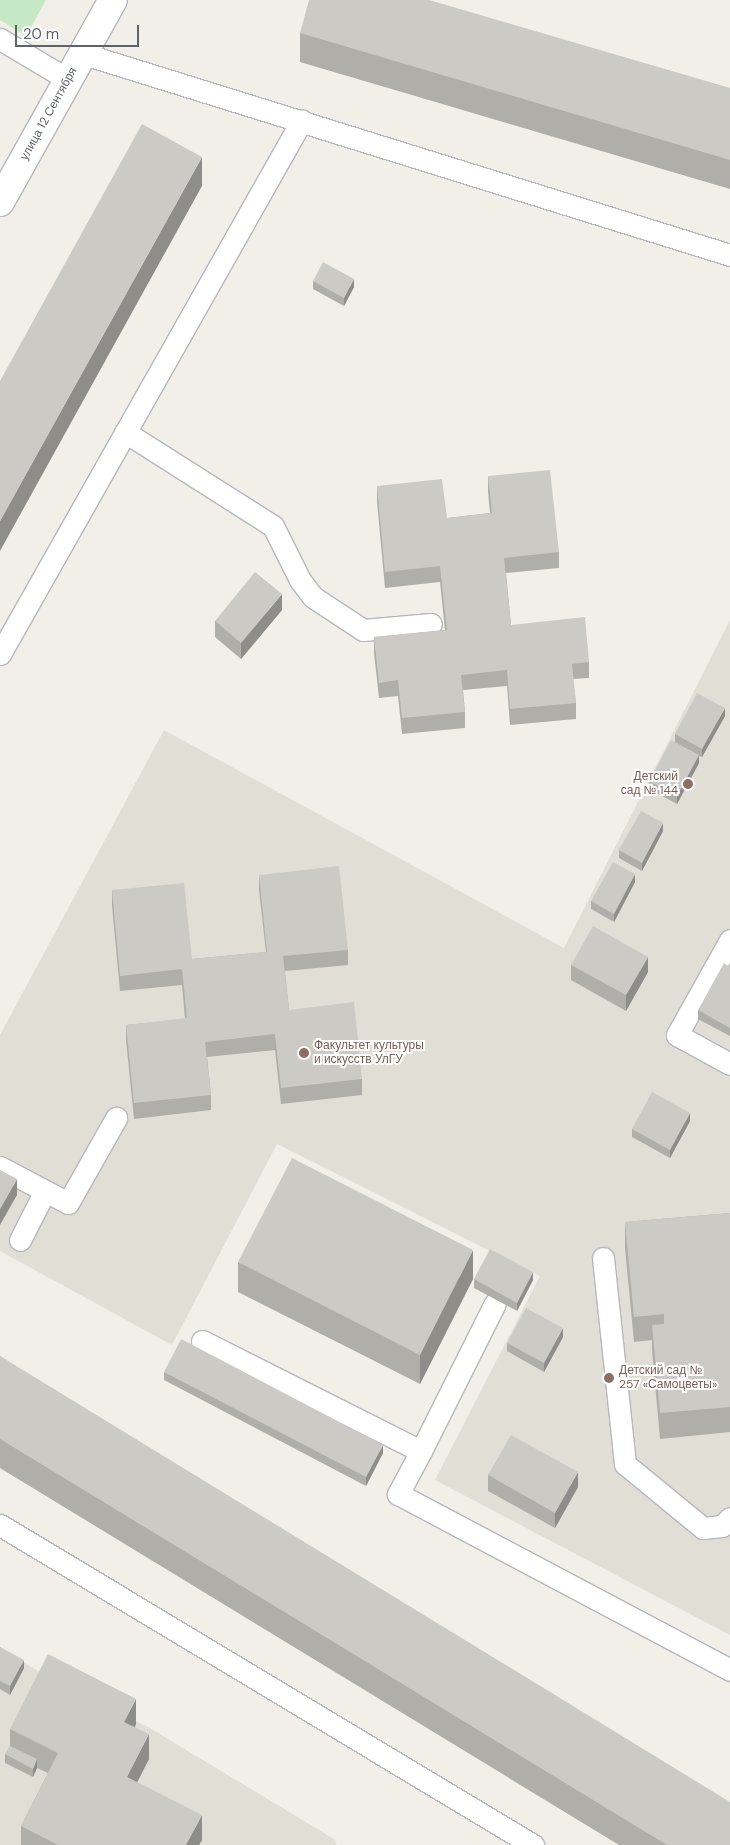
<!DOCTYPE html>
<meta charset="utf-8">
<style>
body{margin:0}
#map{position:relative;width:730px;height:1845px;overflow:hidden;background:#f1efe8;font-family:"DM Sans",sans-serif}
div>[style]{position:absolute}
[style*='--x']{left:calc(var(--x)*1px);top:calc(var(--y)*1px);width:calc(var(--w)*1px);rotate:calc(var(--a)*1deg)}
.education>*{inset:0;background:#e1ded6}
.green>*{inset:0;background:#c5e8c5}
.roads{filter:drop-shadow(1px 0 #b5b8bc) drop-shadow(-1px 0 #b5b8bc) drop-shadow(0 1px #b5b8bc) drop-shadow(0 -1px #b5b8bc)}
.service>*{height:21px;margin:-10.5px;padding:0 10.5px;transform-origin:10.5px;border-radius:10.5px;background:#fff}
.minor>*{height:28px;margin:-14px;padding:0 14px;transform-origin:14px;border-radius:14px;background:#fff}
.wall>*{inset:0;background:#afaea9}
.shaded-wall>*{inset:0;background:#8f8d8a}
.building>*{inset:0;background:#cccac5}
.dots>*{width:14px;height:14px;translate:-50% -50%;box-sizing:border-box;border:2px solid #fff;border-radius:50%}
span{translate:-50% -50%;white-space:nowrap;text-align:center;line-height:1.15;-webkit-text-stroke:4px #fff;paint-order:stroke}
.street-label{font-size:12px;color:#5f6368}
.education-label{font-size:12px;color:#785e54}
.right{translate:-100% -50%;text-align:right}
.left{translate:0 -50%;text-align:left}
.scale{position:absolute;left:15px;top:25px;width:124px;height:22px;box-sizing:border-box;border:2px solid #5f6368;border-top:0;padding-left:6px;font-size:15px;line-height:18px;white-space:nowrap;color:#5f6368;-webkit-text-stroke:4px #fff;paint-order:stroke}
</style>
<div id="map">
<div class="education">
<i style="clip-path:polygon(730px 620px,730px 1635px,435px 1480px,540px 1276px,277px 1144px,172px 1345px,0 1251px,0 1035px,164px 730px,564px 948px)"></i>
<i style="clip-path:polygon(0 1649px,49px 1677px,148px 1727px,334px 1839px,337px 1845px,0 1845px)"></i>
</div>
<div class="green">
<i style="clip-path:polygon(0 0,46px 0,26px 36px,0 20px)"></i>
</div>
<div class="roads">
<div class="service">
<i style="--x:0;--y:39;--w:80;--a:30.7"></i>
<i style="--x:84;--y:54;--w:677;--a:17.28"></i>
<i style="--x:125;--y:432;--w:175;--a:32.4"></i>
<i style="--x:273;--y:526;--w:60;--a:63.4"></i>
<i style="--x:300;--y:580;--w:21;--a:53"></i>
<i style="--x:313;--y:597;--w:60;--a:33.4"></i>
<i style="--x:363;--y:630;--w:68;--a:-5"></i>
<i style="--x:0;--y:654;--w:613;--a:-60.51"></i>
<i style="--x:730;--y:940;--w:109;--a:119.2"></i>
<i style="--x:677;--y:1035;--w:60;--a:28.7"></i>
<i style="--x:0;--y:1167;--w:77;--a:27.9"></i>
<i style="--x:68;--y:1203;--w:98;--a:-60.5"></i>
<i style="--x:20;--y:1240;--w:55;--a:-63"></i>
<i style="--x:603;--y:1258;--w:207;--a:83.9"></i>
<i style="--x:625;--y:1464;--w:101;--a:39.4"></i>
<i style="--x:703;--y:1528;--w:19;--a:-6"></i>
<i style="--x:722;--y:1526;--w:11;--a:-45"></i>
<i style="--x:202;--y:1341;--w:245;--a:26.7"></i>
<i style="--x:421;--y:1451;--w:49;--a:118.1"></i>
<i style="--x:398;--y:1494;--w:376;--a:27.9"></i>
<i style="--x:421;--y:1451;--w:165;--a:-63.4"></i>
<i style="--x:0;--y:1525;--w:622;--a:30.98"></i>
</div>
<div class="minor">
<i style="--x:0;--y:202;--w:231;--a:-60.8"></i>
</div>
</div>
<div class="wall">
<i style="clip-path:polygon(300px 33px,730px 88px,730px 189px,300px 62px)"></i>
<i style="clip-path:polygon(313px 281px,354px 287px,344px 306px,313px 289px)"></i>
<i style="clip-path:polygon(488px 476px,559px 552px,559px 568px,506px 573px,511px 625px,589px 662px,589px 678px,573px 679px,576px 703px,576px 719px,510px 725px,507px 686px,463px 690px,465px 712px,465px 728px,402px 734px,398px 696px,379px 698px,374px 653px,374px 637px,445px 630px,440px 582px,385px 588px,377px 502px,377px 486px,447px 518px,490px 513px,488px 492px)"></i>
<i style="clip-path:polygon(282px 610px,241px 659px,215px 637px,215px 621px)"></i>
<i style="clip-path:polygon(725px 716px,702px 757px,699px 756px,699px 763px,677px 804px,649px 789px,649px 781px,675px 742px,675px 734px)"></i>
<i style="clip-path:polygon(663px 831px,642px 871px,619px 858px,619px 850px)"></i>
<i style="clip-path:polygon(259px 875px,348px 950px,348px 965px,285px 971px,289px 1010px,362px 1079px,362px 1095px,281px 1104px,275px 1050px,207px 1057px,211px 1095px,211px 1110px,134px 1119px,126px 1040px,126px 1025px,185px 1019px,182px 985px,120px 991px,112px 906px,112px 890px,192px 959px,266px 952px,259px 890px)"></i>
<i style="clip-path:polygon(635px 882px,614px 922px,591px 909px,591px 901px)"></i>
<i style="clip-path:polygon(571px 965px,648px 972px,626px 1011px,571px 980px)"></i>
<i style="clip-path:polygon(730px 967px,730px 1036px,698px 1019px,698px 1010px)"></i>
<i style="clip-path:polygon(690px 1121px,670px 1158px,632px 1137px,632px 1129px)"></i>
<i style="clip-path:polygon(730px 1213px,730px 1432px,660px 1439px,652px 1350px,652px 1340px,634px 1342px,625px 1248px,625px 1222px)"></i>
<i style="clip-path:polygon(238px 1262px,473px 1279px,420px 1384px,238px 1292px)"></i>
<i style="clip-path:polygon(474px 1279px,533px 1280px,517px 1311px,474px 1288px)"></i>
<i style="clip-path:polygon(563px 1337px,544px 1372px,507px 1351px,507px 1343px)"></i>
<i style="clip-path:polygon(0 1356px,730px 1845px,619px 1845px,0 1468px)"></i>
<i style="clip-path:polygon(164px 1372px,383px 1453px,366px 1486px,164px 1380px)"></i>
<i style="clip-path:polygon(488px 1475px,578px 1487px,555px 1528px,488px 1491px)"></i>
<i style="clip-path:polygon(0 1647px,24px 1668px,10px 1695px,0 1689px)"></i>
<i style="clip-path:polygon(136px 1724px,135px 1727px,149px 1759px,137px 1782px,202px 1840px,199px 1845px,21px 1845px,21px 1826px,48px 1773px,37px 1768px,33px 1777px,5px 1763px,5px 1754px,10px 1746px,10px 1729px)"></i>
</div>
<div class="shaded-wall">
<i style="clip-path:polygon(202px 157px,202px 186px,0 551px,0 521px)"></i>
<i style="clip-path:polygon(354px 279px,354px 287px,344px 306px,344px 298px)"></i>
<i style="clip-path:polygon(282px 594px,282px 610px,241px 659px,241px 643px)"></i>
<i style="clip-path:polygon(725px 708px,725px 716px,702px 757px,702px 749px)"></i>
<i style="clip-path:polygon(699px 755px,699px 763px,677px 804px,677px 796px)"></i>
<i style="clip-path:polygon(663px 823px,663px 831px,642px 871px,642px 863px)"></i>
<i style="clip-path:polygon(635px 874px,635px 882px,614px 922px,614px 914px)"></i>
<i style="clip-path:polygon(648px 957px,648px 972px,626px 1011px,626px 995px)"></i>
<i style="clip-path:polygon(690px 1113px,690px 1121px,670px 1158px,670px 1150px)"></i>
<i style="clip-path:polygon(17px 1179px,17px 1195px,0 1225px,0 1209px)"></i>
<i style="clip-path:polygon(473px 1250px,473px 1279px,420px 1384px,420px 1355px)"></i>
<i style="clip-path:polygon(533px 1272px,533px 1280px,517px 1311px,517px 1303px)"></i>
<i style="clip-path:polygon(563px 1328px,563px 1337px,544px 1372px,544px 1363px)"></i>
<i style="clip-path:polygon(383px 1445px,383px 1453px,366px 1486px,366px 1477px)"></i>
<i style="clip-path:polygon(578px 1472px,578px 1487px,555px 1528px,555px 1513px)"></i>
<i style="clip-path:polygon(24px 1660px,24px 1668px,10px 1695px,10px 1686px)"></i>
<i style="clip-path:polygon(136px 1699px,136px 1724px,124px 1747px,124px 1722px)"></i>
<i style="clip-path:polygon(149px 1734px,149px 1759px,127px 1802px,127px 1777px)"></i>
<i style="clip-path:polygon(37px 1759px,37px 1768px,33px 1777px,33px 1769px)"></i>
<i style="clip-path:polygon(202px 1815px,202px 1840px,199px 1845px,186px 1845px)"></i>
</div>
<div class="building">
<i style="clip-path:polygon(309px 0,429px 0,730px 88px,730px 160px,300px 33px)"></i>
<i style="clip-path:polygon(142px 124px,202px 157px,0 521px,0 381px)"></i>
<i style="clip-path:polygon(323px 262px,354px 279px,344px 298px,313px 281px)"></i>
<i style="clip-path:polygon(550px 470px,559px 552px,504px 558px,511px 625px,585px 617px,589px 662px,572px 664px,576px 703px,510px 709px,507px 670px,461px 675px,465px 712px,402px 718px,398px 680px,379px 683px,374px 637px,447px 630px,440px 566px,385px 572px,377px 486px,442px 479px,447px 518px,492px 513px,488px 476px)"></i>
<i style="clip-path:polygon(255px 572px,282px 594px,241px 643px,215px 621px)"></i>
<i style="clip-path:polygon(697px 693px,725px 708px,702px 749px,675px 734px)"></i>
<i style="clip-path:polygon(671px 740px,699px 755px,677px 796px,649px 781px)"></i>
<i style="clip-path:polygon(641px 811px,663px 823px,642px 863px,619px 850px)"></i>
<i style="clip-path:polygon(613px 862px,635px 874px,614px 914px,591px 901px)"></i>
<i style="clip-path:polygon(339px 866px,348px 950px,283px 956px,289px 1010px,354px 1002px,362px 1079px,281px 1088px,275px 1034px,205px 1042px,211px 1095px,134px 1103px,126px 1025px,187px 1018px,182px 969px,120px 976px,112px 890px,184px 883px,192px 959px,267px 952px,259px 875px)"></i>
<i style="clip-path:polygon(593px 926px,648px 957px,626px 995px,571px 965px)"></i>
<i style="clip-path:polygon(724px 963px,730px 967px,730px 1028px,698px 1010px)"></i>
<i style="clip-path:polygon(652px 1092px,690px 1113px,670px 1150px,632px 1129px)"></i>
<i style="clip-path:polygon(292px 1158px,473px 1250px,420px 1355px,238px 1262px)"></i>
<i style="clip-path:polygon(0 1170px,17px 1179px,0 1209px)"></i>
<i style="clip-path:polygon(730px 1213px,730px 1407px,660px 1413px,652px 1325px,664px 1324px,664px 1314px,634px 1317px,625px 1222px)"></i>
<i style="clip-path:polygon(490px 1249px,533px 1272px,517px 1303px,474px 1279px)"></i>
<i style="clip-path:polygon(526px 1308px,563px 1328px,544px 1363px,507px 1343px)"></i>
<i style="clip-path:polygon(181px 1339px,383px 1445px,366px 1477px,164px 1372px)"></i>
<i style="clip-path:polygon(0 1356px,730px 1802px,730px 1845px,667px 1845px,0 1439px)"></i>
<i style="clip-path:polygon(511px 1435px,578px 1472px,555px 1513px,488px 1475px)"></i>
<i style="clip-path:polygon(0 1647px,24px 1660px,10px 1686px,0 1681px)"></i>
<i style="clip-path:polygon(48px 1654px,136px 1699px,124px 1722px,149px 1734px,127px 1777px,202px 1815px,186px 1845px,58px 1845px,21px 1826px,58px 1753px,10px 1729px)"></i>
<i style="clip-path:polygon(10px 1746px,37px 1759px,33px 1769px,5px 1754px)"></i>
</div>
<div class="dots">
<i style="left:688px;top:784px;background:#8d6e63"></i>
<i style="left:304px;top:1053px;background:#8d6e63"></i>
<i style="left:609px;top:1378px;background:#8d6e63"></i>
</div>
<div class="street-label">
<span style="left:49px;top:114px;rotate:-61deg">улица 12 Сентября</span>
</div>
<div class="education-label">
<span class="right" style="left:678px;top:784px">Детский<br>сад № 144</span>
<span class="left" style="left:314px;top:1053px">Факультет культуры<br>и искусств УлГУ</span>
<span class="left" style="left:619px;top:1378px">Детский сад №<br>257 «Самоцветы»</span>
</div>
<div class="scale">20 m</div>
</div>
